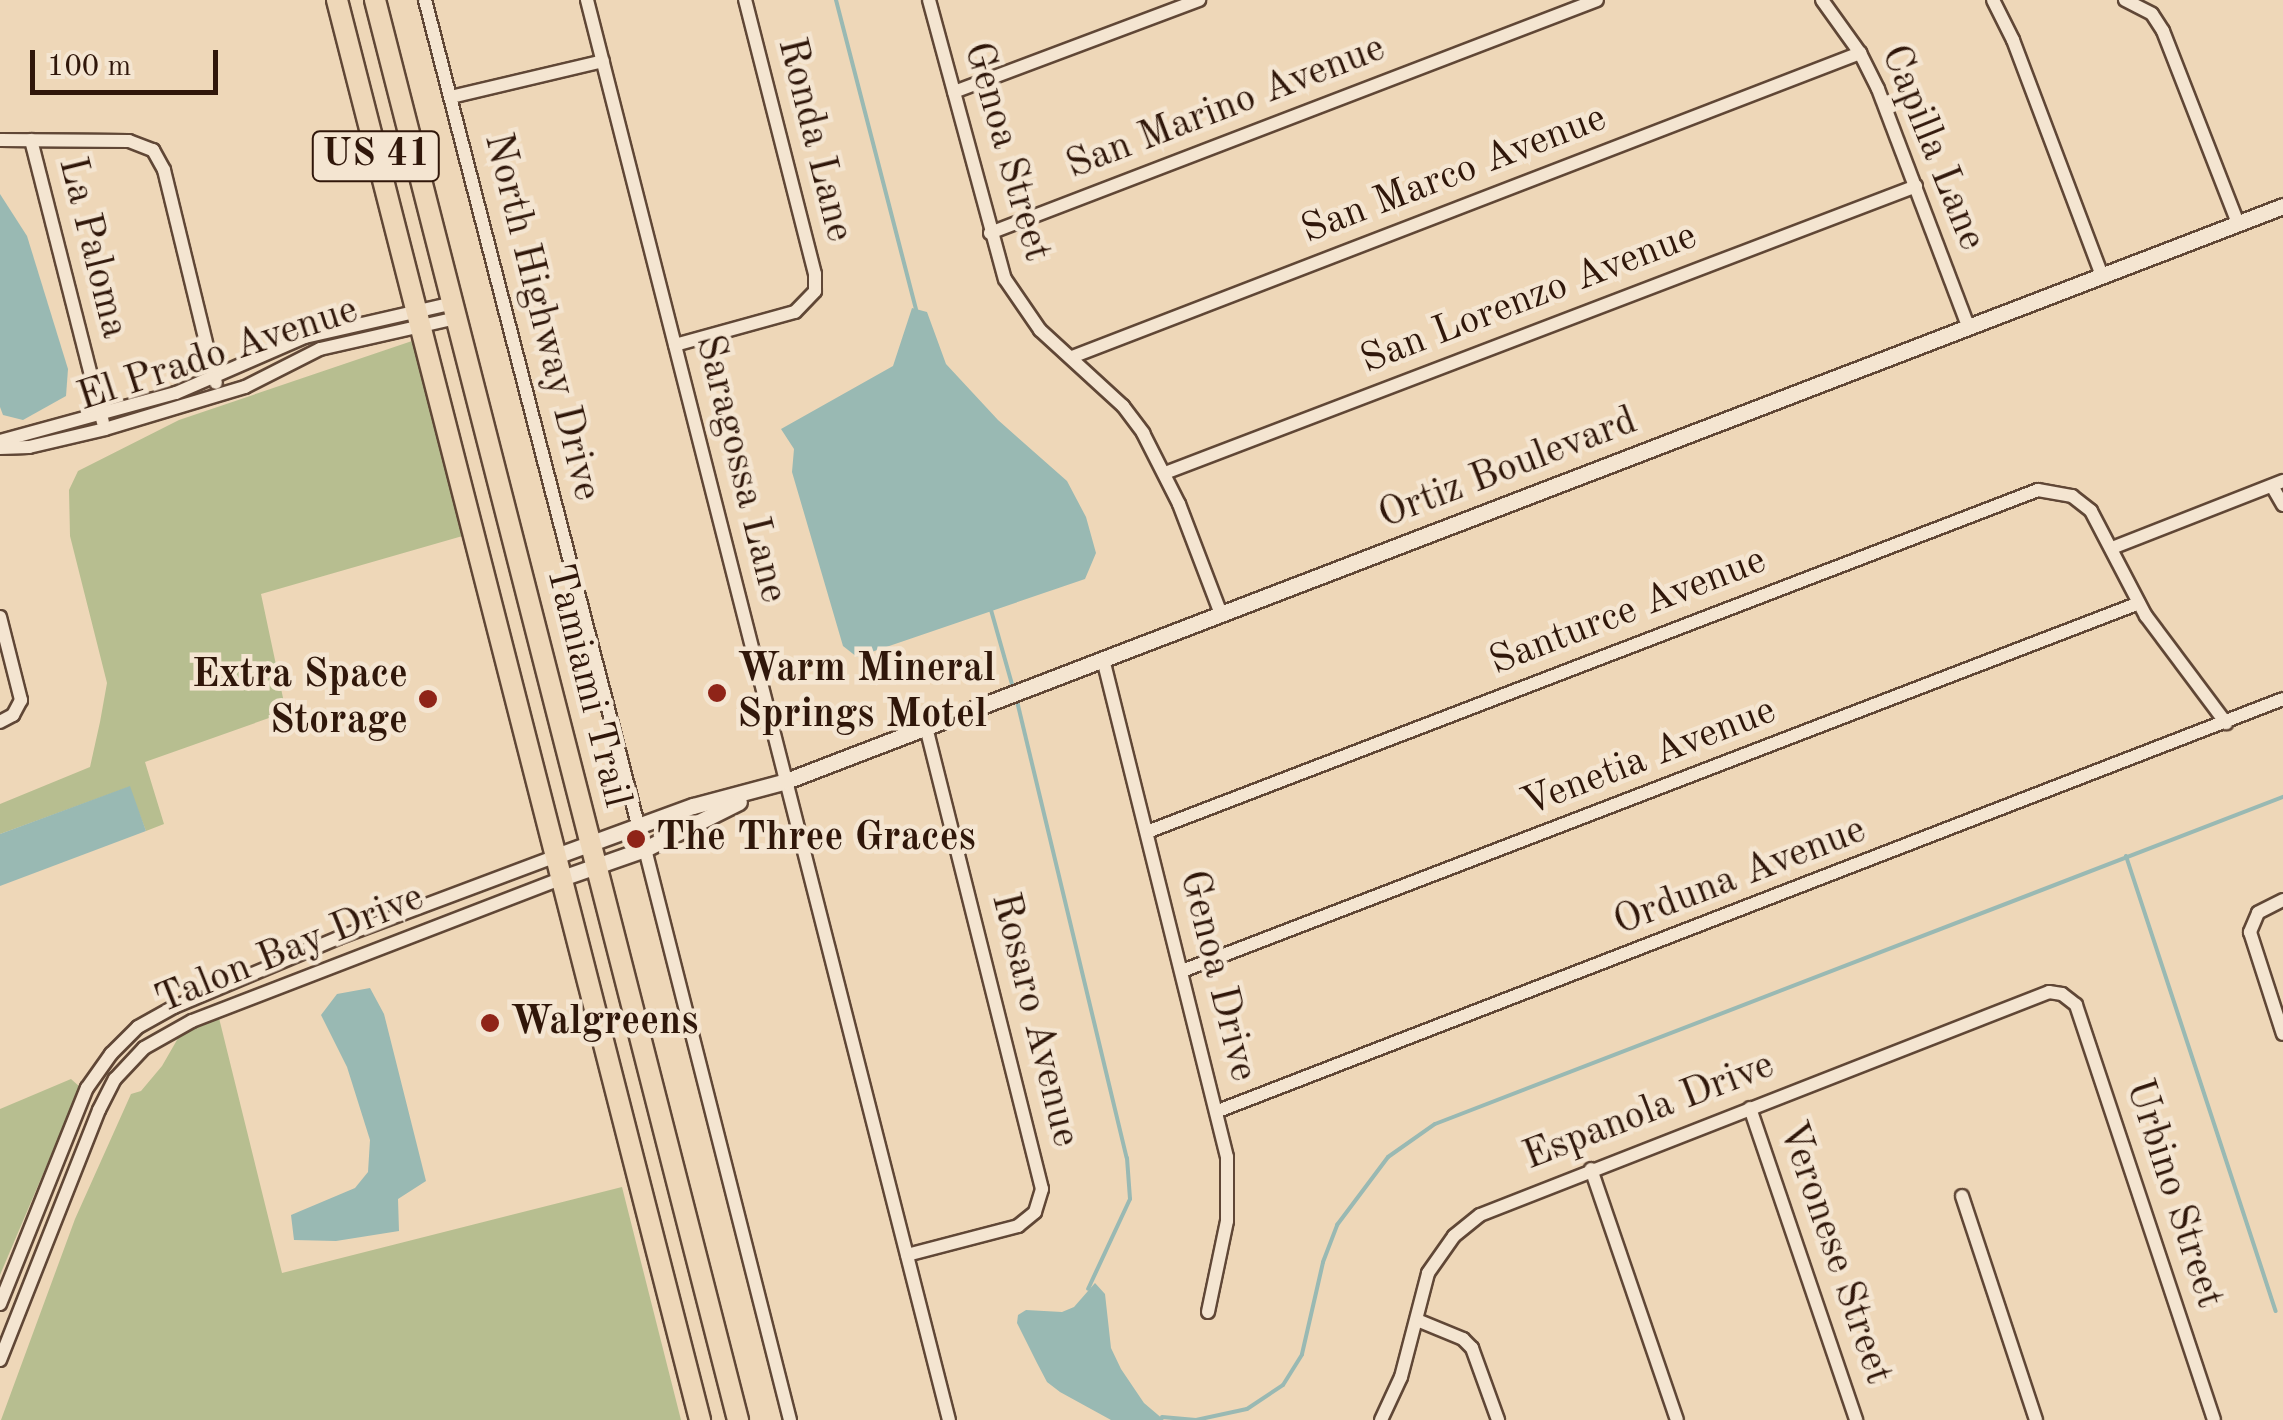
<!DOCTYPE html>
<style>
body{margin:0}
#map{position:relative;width:2283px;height:1420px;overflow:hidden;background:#eed7b8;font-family:"Old Standard TT",serif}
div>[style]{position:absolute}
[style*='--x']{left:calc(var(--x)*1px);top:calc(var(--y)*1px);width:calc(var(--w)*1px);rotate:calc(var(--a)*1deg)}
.green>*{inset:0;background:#b7be90}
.water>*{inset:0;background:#99b9b3}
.stream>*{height:4px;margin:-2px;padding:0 2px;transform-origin:2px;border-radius:2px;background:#99b9b3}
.roads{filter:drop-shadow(2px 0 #604736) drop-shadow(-2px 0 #604736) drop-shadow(0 2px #604736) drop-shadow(0 -2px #604736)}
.minor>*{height:12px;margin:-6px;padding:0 6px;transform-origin:6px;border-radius:6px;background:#f4e5d1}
.tertiary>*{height:15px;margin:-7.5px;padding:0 7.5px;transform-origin:7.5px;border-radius:7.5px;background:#f4e5d1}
.primary>*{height:20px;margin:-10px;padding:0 10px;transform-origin:10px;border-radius:10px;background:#eed7b8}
.dots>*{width:28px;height:28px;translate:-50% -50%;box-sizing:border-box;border:5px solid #f4e5d1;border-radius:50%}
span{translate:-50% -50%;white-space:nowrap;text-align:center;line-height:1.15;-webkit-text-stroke:9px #f4e5d1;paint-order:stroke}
.shield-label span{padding:2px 8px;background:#f4e5d1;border:2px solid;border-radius:8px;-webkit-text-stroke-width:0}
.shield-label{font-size:38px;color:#30170a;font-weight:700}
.street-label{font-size:40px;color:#30170a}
.poi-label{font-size:40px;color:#30170a;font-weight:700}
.left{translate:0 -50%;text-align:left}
.right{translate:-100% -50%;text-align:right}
.scale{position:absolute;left:30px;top:50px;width:188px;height:45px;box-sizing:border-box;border:5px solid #30170a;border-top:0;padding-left:12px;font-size:30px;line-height:35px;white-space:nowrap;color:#30170a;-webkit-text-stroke:8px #f4e5d1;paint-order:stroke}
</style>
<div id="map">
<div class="green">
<i style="clip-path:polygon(412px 341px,466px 535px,261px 594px,286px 712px,145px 762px,164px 824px,146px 831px,129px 787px,0 834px,0 804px,90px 767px,100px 722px,107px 683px,70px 536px,69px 490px,78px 471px,179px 420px)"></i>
<i style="clip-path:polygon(219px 1018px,282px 1273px,622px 1187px,681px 1420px,1px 1420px,75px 1219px,131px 1094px,141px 1091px,162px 1066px,181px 1033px)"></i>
<i style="clip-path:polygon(71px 1079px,80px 1087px,0 1275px,0 1109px)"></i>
</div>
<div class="water">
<i style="clip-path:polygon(0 194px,27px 236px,68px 369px,66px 396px,23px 420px,3px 415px,0 407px)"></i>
<i style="clip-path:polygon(912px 308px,927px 312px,946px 364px,998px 420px,1067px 481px,1086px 517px,1096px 553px,1085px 579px,857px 657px,843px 646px,792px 472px,794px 449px,781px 429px,893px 366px)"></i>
<i style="clip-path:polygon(130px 786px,146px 831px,0 886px,0 834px)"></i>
<i style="clip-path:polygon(370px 988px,384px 1014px,426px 1181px,398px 1199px,399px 1231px,336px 1241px,294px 1240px,291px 1215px,355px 1188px,368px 1172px,370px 1140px,347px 1067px,321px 1015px,337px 994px)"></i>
<i style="clip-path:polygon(1095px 1283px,1105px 1294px,1111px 1348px,1121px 1369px,1144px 1403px,1164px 1420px,1111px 1420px,1060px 1392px,1047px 1382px,1037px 1363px,1017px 1323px,1018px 1315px,1026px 1310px,1062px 1312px,1074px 1307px)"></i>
</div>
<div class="stream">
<i style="--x:836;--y:0;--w:320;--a:75.5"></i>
<i style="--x:991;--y:610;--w:81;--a:74.2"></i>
<i style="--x:1016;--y:697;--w:474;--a:76.5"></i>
<i style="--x:1127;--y:1158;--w:41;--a:85.8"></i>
<i style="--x:1130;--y:1199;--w:99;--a:115"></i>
<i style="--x:2126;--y:856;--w:479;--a:71.8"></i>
<i style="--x:1162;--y:1417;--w:34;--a:5"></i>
<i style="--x:1196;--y:1420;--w:52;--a:-12.2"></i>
<i style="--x:1247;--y:1409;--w:43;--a:-33.7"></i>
<i style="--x:1283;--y:1385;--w:36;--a:-58"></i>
<i style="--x:1302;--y:1354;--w:94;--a:-77.1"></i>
<i style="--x:1323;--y:1262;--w:40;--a:-69"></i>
<i style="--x:1337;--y:1225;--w:85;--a:-53.1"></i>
<i style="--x:1388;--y:1157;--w:57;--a:-35.1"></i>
<i style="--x:1435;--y:1124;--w:909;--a:-21.09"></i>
</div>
<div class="roads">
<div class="minor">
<i style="--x:425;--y:0;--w:852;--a:75.52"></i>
<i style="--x:587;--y:0;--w:1465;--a:75.7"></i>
<i style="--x:929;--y:0;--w:289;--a:74.8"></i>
<i style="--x:1005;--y:279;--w:62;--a:55.5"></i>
<i style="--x:1040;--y:330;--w:113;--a:42.5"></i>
<i style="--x:1123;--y:406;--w:34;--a:53"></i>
<i style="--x:1143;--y:433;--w:80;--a:63.1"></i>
<i style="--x:1179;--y:504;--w:118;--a:69.1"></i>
<i style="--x:1822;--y:0;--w:65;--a:54.4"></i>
<i style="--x:1860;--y:53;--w:40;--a:63.4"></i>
<i style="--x:1878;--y:89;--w:256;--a:69.2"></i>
<i style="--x:1993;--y:0;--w:45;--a:63.4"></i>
<i style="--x:2013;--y:40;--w:251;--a:69.3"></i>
<i style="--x:2125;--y:0;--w:30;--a:27"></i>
<i style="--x:2152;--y:14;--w:20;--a:57"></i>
<i style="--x:2163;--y:31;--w:206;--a:68.7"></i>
<i style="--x:954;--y:92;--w:262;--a:-20.6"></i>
<i style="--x:451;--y:97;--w:156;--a:-13.3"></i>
<i style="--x:0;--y:140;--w:129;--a:0.4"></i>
<i style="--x:129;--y:141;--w:26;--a:21"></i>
<i style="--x:153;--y:150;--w:23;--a:61"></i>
<i style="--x:164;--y:170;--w:219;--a:76.3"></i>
<i style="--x:31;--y:140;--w:291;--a:75.7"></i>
<i style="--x:990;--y:233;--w:650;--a:-21"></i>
<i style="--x:675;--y:345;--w:124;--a:-15.4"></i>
<i style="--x:795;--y:312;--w:29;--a:-46"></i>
<i style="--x:815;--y:291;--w:17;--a:-90"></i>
<i style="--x:815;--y:274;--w:283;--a:-104.3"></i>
<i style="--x:1072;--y:357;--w:845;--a:-21.1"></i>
<i style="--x:0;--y:441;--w:182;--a:-15.3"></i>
<i style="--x:176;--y:393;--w:141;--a:-23.5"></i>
<i style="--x:305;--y:337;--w:152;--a:-12.9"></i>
<i style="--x:0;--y:448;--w:29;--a:-2"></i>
<i style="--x:29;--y:447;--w:78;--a:-13.3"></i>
<i style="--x:105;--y:429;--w:146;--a:-16.7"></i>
<i style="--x:245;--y:387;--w:84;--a:-26.9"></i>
<i style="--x:320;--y:349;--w:140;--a:-12.8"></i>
<i style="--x:1165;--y:473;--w:804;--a:-20.91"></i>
<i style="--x:2272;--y:486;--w:22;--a:60"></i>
<i style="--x:2112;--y:548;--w:184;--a:-21.4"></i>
<i style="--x:0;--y:617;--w:86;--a:75.8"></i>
<i style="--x:21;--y:700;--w:17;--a:118"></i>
<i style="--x:13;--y:715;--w:15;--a:152"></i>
<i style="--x:1103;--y:659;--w:513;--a:76.02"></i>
<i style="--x:1227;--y:1157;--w:64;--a:90"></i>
<i style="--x:1227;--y:1221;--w:93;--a:101.8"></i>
<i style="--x:1147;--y:832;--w:954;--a:-21"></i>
<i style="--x:2038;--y:490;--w:35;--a:10"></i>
<i style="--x:2072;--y:496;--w:24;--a:38"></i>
<i style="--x:2091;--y:511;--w:119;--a:62.4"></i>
<i style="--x:2146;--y:616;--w:134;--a:53.2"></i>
<i style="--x:645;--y:849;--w:589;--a:75.75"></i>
<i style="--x:2283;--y:900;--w:28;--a:153"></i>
<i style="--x:2258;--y:913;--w:21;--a:113"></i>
<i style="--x:2250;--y:932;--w:107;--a:72.1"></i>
<i style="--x:1182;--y:971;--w:1025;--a:-21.03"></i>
<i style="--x:1750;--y:1108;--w:330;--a:71.2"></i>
<i style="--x:1218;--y:1111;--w:1142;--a:-21.15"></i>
<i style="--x:1591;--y:1169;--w:265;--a:71.1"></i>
<i style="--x:1962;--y:1196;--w:236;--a:71.7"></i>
<i style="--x:907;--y:1255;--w:115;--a:-14.6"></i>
<i style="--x:1018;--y:1226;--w:22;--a:-39"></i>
<i style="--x:1035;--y:1212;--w:24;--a:-73"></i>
<i style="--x:1042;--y:1189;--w:475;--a:-104.1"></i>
<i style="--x:0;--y:1304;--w:233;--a:-68.1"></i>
<i style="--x:87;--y:1088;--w:42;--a:-54.8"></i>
<i style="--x:111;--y:1054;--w:38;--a:-45"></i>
<i style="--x:138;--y:1027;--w:41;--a:-29.1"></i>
<i style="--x:174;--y:1007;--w:178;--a:-22.8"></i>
<i style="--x:338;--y:938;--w:233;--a:-20.6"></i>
<i style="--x:1417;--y:1320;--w:50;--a:22.4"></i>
<i style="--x:1463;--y:1339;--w:13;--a:45"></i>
<i style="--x:1472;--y:1348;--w:77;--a:70.1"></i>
<i style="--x:0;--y:1360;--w:269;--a:-68.4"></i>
<i style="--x:99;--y:1110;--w:35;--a:-63"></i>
<i style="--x:115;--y:1079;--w:42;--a:-46.9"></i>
<i style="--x:144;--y:1048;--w:55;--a:-29.4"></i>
<i style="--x:192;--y:1021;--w:397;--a:-21.1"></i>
<i style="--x:1381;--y:1420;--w:47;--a:-65.1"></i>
<i style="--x:1401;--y:1377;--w:107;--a:-75.4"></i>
<i style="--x:1428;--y:1273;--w:45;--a:-54.9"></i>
<i style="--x:1454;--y:1236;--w:33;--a:-39"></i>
<i style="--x:1480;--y:1215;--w:611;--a:-21.4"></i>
<i style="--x:2049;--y:992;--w:13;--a:9"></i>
<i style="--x:2062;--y:994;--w:18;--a:38"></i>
<i style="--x:2076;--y:1005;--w:437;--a:71.6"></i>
</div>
<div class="tertiary">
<i style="--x:556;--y:856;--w:146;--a:-20.1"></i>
<i style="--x:693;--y:806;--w:96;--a:-15"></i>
<i style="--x:786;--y:781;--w:1604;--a:-21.01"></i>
<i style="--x:562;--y:878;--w:88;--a:-19.3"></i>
<i style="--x:645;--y:849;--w:105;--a:-26.6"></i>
</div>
<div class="primary">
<i style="--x:337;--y:0;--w:1466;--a:75.66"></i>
<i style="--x:375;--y:0;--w:1466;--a:75.66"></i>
</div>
</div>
<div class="dots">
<i style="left:717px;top:693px;background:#8f2418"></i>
<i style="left:428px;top:699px;background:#8f2418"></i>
<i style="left:636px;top:839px;background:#8f2418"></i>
<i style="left:490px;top:1023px;background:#8f2418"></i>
</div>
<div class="shield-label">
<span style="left:376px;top:156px">US 41</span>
</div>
<div class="street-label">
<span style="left:1226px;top:108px;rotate:-21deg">San Marino Avenue</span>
<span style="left:814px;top:140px;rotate:76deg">Ronda Lane</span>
<span style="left:1932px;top:148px;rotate:68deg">Capilla Lane</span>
<span style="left:1006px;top:152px;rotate:74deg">Genoa Street</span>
<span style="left:1454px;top:175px;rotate:-21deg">San Marco Avenue</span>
<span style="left:92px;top:248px;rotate:76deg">La Paloma</span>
<span style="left:1529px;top:299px;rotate:-21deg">San Lorenzo Avenue</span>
<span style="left:541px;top:317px;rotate:76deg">North Highway Drive</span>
<span style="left:218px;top:355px;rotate:-18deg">El Prado Avenue</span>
<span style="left:740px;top:469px;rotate:76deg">Saragossa Lane</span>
<span style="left:1508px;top:469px;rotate:-21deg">Ortiz Boulevard</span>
<span style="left:1628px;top:612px;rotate:-21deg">Santurce Avenue</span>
<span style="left:587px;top:686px;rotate:76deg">Tamiami Trail</span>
<span style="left:1649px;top:758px;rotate:-21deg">Venetia Avenue</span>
<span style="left:1740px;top:877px;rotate:-21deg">Orduna Avenue</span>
<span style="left:290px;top:950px;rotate:-22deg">Talon Bay Drive</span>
<span style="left:1217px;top:976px;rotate:76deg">Genoa Drive</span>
<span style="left:1034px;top:1020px;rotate:76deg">Rosaro Avenue</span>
<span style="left:1649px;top:1112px;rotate:-21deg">Espanola Drive</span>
<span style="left:2173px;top:1194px;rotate:72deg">Urbino Street</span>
<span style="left:1834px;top:1253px;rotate:71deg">Veronese Street</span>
</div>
<div class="poi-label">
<span class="left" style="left:737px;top:693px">Warm Mineral<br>Springs Motel</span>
<span class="right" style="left:408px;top:699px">Extra Space<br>Storage</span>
<span class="left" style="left:656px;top:839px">The Three Graces</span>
<span class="left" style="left:510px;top:1023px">Walgreens</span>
</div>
<div class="scale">100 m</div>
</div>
